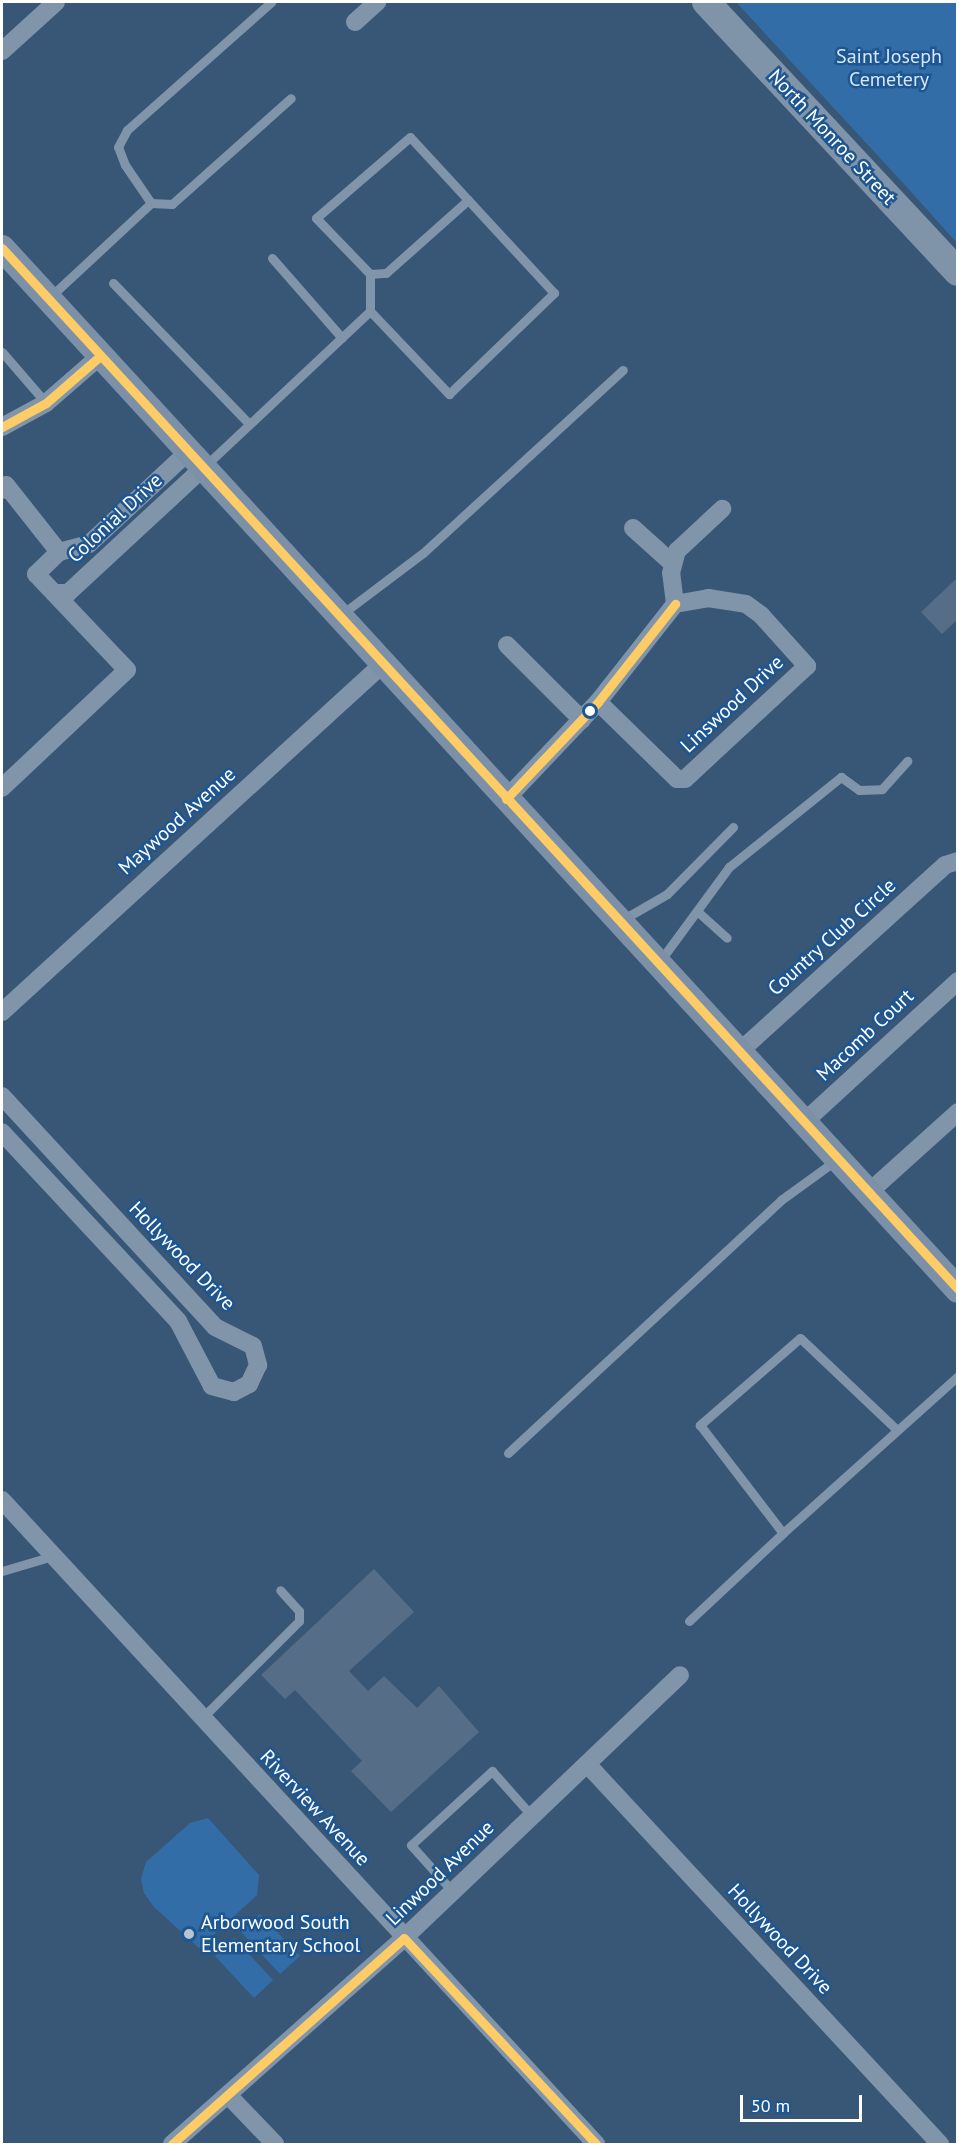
<!DOCTYPE html>
<style>
body{margin:0}
#map{position:relative;width:959px;height:2146px;overflow:hidden;background:#385777;font-family:"PT Sans",sans-serif}
div>[style]{position:absolute}
[style*='--x']{left:calc(var(--x)*1px);top:calc(var(--y)*1px);width:calc(var(--w)*1px);rotate:calc(var(--a)*1deg)}
.green>*{inset:0;background:#336da7}
.building>*{inset:0;background:#556d86}
.lane>*{height:9px;margin:-4.5px;padding:0 4.5px;transform-origin:4.5px;border-radius:4.5px;background:#8095aa}
.street>*{height:18px;margin:-9px;padding:0 9px;transform-origin:9px;border-radius:9px;background:#8095aa}
.secondary>*{height:26px;margin:-13px;padding:0 13px;transform-origin:13px;border-radius:13px;background:#7c91a7}
.primary>*{height:28px;margin:-14px;padding:0 14px;transform-origin:14px;border-radius:14px;background:#7f93a9}
.bus-1>*{height:9px;margin:-4.5px;padding:0 4.5px;transform-origin:4.5px;border-radius:4.5px;background:#fdcc66}
.dots>*{width:16px;height:16px;translate:-50% -50%;box-sizing:border-box;border:3px solid #1e5691;border-radius:50%}
span{translate:-50% -50%;white-space:nowrap;text-align:center;line-height:1.15;-webkit-text-stroke:5px #1e5691;paint-order:stroke}
.park-label{font-size:20px;color:#d5e7fa}
.street-label{font-size:20px;color:#fff}
.poi-label{font-size:20px;color:#fff}
.left{translate:0 -50%;text-align:left}
.frame{position:absolute;inset:0;border:3px solid #fff;pointer-events:none}
.scale{position:absolute;left:740px;top:2095px;width:122px;height:27px;box-sizing:border-box;border:3px solid #fff;border-top:0;padding-left:8px;font-size:18px;line-height:21px;white-space:nowrap;color:#fff;-webkit-text-stroke:4px #1e5691;paint-order:stroke}
</style>
<div id="map">
<div class="green">
<i style="clip-path:polygon(736px 2px,957px 2px,957px 243px,904px 184px)"></i>
<i style="clip-path:polygon(208px 1818px,259px 1875px,257px 1895px,199px 1948px,154px 1907px,144px 1893px,141px 1879px,146px 1862px,190px 1823px)"></i>
<i style="clip-path:polygon(260px 1914px,300px 1956px,280px 1974px,241px 1932px)"></i>
<i style="clip-path:polygon(234px 1938px,273px 1980px,254px 1998px,215px 1956px)"></i>
</div>
<div class="building">
<i style="clip-path:polygon(957px 578px,957px 620px,942px 634px,921px 612px)"></i>
<i style="clip-path:polygon(374px 1569px,414px 1612px,349px 1671px,368px 1691px,384px 1676px,417px 1708px,439px 1686px,479px 1732px,391px 1812px,351px 1771px,362px 1761px,295px 1690px,285px 1699px,261px 1675px)"></i>
</div>
<div class="lane">
<i style="--x:151;--y:203;--w:46;--a:-124.4"></i>
<i style="--x:125;--y:165;--w:19;--a:-111"></i>
<i style="--x:118;--y:147;--w:19;--a:-62"></i>
<i style="--x:127;--y:130;--w:193;--a:-41.6"></i>
<i style="--x:272;--y:258;--w:106;--a:48.8"></i>
<i style="--x:370;--y:274;--w:16;--a:-4"></i>
<i style="--x:386;--y:273;--w:110;--a:-41.7"></i>
<i style="--x:113;--y:283;--w:196;--a:46"></i>
<i style="--x:50;--y:297;--w:138;--a:-42.9"></i>
<i style="--x:151;--y:203;--w:21;--a:3"></i>
<i style="--x:172;--y:204;--w:159;--a:-41.7"></i>
<i style="--x:2;--y:352;--w:67;--a:49.2"></i>
<i style="--x:205;--y:466;--w:226;--a:-43.2"></i>
<i style="--x:370;--y:311;--w:115;--a:46.4"></i>
<i style="--x:449;--y:394;--w:146;--a:-43.9"></i>
<i style="--x:554;--y:293;--w:212;--a:-132.7"></i>
<i style="--x:410;--y:137;--w:124;--a:139.2"></i>
<i style="--x:316;--y:218;--w:78;--a:46"></i>
<i style="--x:370;--y:274;--w:37;--a:90"></i>
<i style="--x:342;--y:614;--w:101;--a:-37"></i>
<i style="--x:423;--y:553;--w:271;--a:-42.5"></i>
<i style="--x:697;--y:911;--w:40;--a:42"></i>
<i style="--x:622;--y:920;--w:52;--a:-30"></i>
<i style="--x:667;--y:894;--w:94;--a:-45.4"></i>
<i style="--x:660;--y:961;--w:117;--a:-53.7"></i>
<i style="--x:729;--y:867;--w:144;--a:-38.8"></i>
<i style="--x:841;--y:777;--w:22;--a:36"></i>
<i style="--x:859;--y:790;--w:23;--a:-2"></i>
<i style="--x:882;--y:789;--w:38;--a:-48"></i>
<i style="--x:896;--y:1429;--w:132;--a:-136.5"></i>
<i style="--x:800;--y:1338;--w:133;--a:139"></i>
<i style="--x:700;--y:1425;--w:136;--a:52.5"></i>
<i style="--x:783;--y:1533;--w:235;--a:-41.9"></i>
<i style="--x:508;--y:1453;--w:372;--a:-42.8"></i>
<i style="--x:781;--y:1200;--w:68;--a:-36"></i>
<i style="--x:2;--y:1571;--w:53;--a:-16.4"></i>
<i style="--x:689;--y:1621;--w:129;--a:-43.1"></i>
<i style="--x:202;--y:1718;--w:137;--a:-45"></i>
<i style="--x:299;--y:1621;--w:10;--a:-90"></i>
<i style="--x:299;--y:1611;--w:28;--a:-132"></i>
<i style="--x:453;--y:1892;--w:63;--a:-131.8"></i>
<i style="--x:411;--y:1845;--w:110;--a:-42.4"></i>
<i style="--x:492;--y:1771;--w:60;--a:48.4"></i>
</div>
<div class="street">
<i style="--x:355;--y:22;--w:30;--a:-42"></i>
<i style="--x:2;--y:51;--w:73;--a:-42.2"></i>
<i style="--x:2;--y:427;--w:50;--a:-28.6"></i>
<i style="--x:46;--y:403;--w:72;--a:-41"></i>
<i style="--x:2;--y:490;--w:6;--a:-51"></i>
<i style="--x:6;--y:485;--w:85;--a:51.7"></i>
<i style="--x:59;--y:552;--w:32;--a:136"></i>
<i style="--x:36;--y:574;--w:132;--a:46.5"></i>
<i style="--x:127;--y:670;--w:172;--a:136.7"></i>
<i style="--x:633;--y:528;--w:52;--a:41.9"></i>
<i style="--x:59;--y:552;--w:31;--a:-15"></i>
<i style="--x:89;--y:544;--w:137;--a:-42.9"></i>
<i style="--x:54;--y:593;--w:14;--a:0"></i>
<i style="--x:68;--y:593;--w:184;--a:-42.8"></i>
<i style="--x:675;--y:604;--w:31;--a:-97"></i>
<i style="--x:671;--y:573;--w:23;--a:-75"></i>
<i style="--x:677;--y:551;--w:62;--a:-43"></i>
<i style="--x:507;--y:645;--w:106;--a:45"></i>
<i style="--x:506;--y:799;--w:134;--a:-46.5"></i>
<i style="--x:598;--y:702;--w:125;--a:-51.8"></i>
<i style="--x:675;--y:604;--w:34;--a:-10"></i>
<i style="--x:708;--y:598;--w:38;--a:9"></i>
<i style="--x:746;--y:604;--w:19;--a:36"></i>
<i style="--x:761;--y:615;--w:69;--a:48"></i>
<i style="--x:807;--y:666;--w:166;--a:137.2"></i>
<i style="--x:685;--y:779;--w:8;--a:180"></i>
<i style="--x:677;--y:779;--w:110;--a:-135.7"></i>
<i style="--x:2;--y:1012;--w:517;--a:-42.42"></i>
<i style="--x:739;--y:1052;--w:278;--a:-42.2"></i>
<i style="--x:945;--y:865;--w:14;--a:-17"></i>
<i style="--x:2;--y:1096;--w:314;--a:47.3"></i>
<i style="--x:215;--y:1327;--w:42;--a:26.6"></i>
<i style="--x:253;--y:1346;--w:20;--a:75"></i>
<i style="--x:258;--y:1365;--w:21;--a:115"></i>
<i style="--x:249;--y:1384;--w:17;--a:152"></i>
<i style="--x:234;--y:1392;--w:23;--a:-165"></i>
<i style="--x:212;--y:1386;--w:73;--a:-117.6"></i>
<i style="--x:178;--y:1321;--w:258;--a:-133"></i>
<i style="--x:803;--y:1123;--w:210;--a:-42.5"></i>
<i style="--x:867;--y:1194;--w:122;--a:-42"></i>
<i style="--x:2;--y:1500;--w:876;--a:47.31"></i>
<i style="--x:587;--y:1764;--w:519;--a:47.11"></i>
<i style="--x:228;--y:2095;--w:68;--a:46.2"></i>
<i style="--x:172;--y:2144;--w:310;--a:-41.6"></i>
<i style="--x:404;--y:1938;--w:381;--a:-43.6"></i>
</div>
<div class="secondary">
<i style="--x:2;--y:248;--w:1414;--a:47.46"></i>
</div>
<div class="primary">
<i style="--x:706;--y:2;--w:369;--a:47"></i>
</div>
<div class="bus-1">
<i style="--x:2;--y:248;--w:1413;--a:47.44"></i>
<i style="--x:2;--y:427;--w:50;--a:-28.6"></i>
<i style="--x:46;--y:403;--w:72;--a:-41"></i>
<i style="--x:506;--y:799;--w:134;--a:-46.5"></i>
<i style="--x:598;--y:702;--w:125;--a:-51.8"></i>
<i style="--x:172;--y:2144;--w:310;--a:-41.6"></i>
<i style="--x:404;--y:1938;--w:282;--a:47"></i>
</div>
<div class="dots">
<i style="left:590px;top:711px;background:#fff"></i>
<i style="left:189px;top:1934px;background:#b9c4cf"></i>
</div>
<div class="park-label">
<span style="left:889px;top:68px">Saint Joseph<br>Cemetery</span>
</div>
<div class="street-label">
<span style="left:832px;top:137px;rotate:47deg">North Monroe Street</span>
<span style="left:115px;top:518px;rotate:-43deg">Colonial Drive</span>
<span style="left:732px;top:704px;rotate:-43deg">Linswood Drive</span>
<span style="left:177px;top:821px;rotate:-42deg">Maywood Avenue</span>
<span style="left:832px;top:937px;rotate:-42deg">Country Club Circle</span>
<span style="left:865px;top:1035px;rotate:-43deg">Macomb Court</span>
<span style="left:182px;top:1256px;rotate:46deg">Hollywood Drive</span>
<span style="left:315px;top:1808px;rotate:47deg">Riverview Avenue</span>
<span style="left:440px;top:1873px;rotate:-44deg">Linwood Avenue</span>
<span style="left:780px;top:1939px;rotate:47deg">Hollywood Drive</span>
</div>
<div class="poi-label">
<span class="left" style="left:201px;top:1934px">Arborwood South<br>Elementary School</span>
</div>
<div class="frame"></div>
<div class="scale">50 m</div>
</div>
